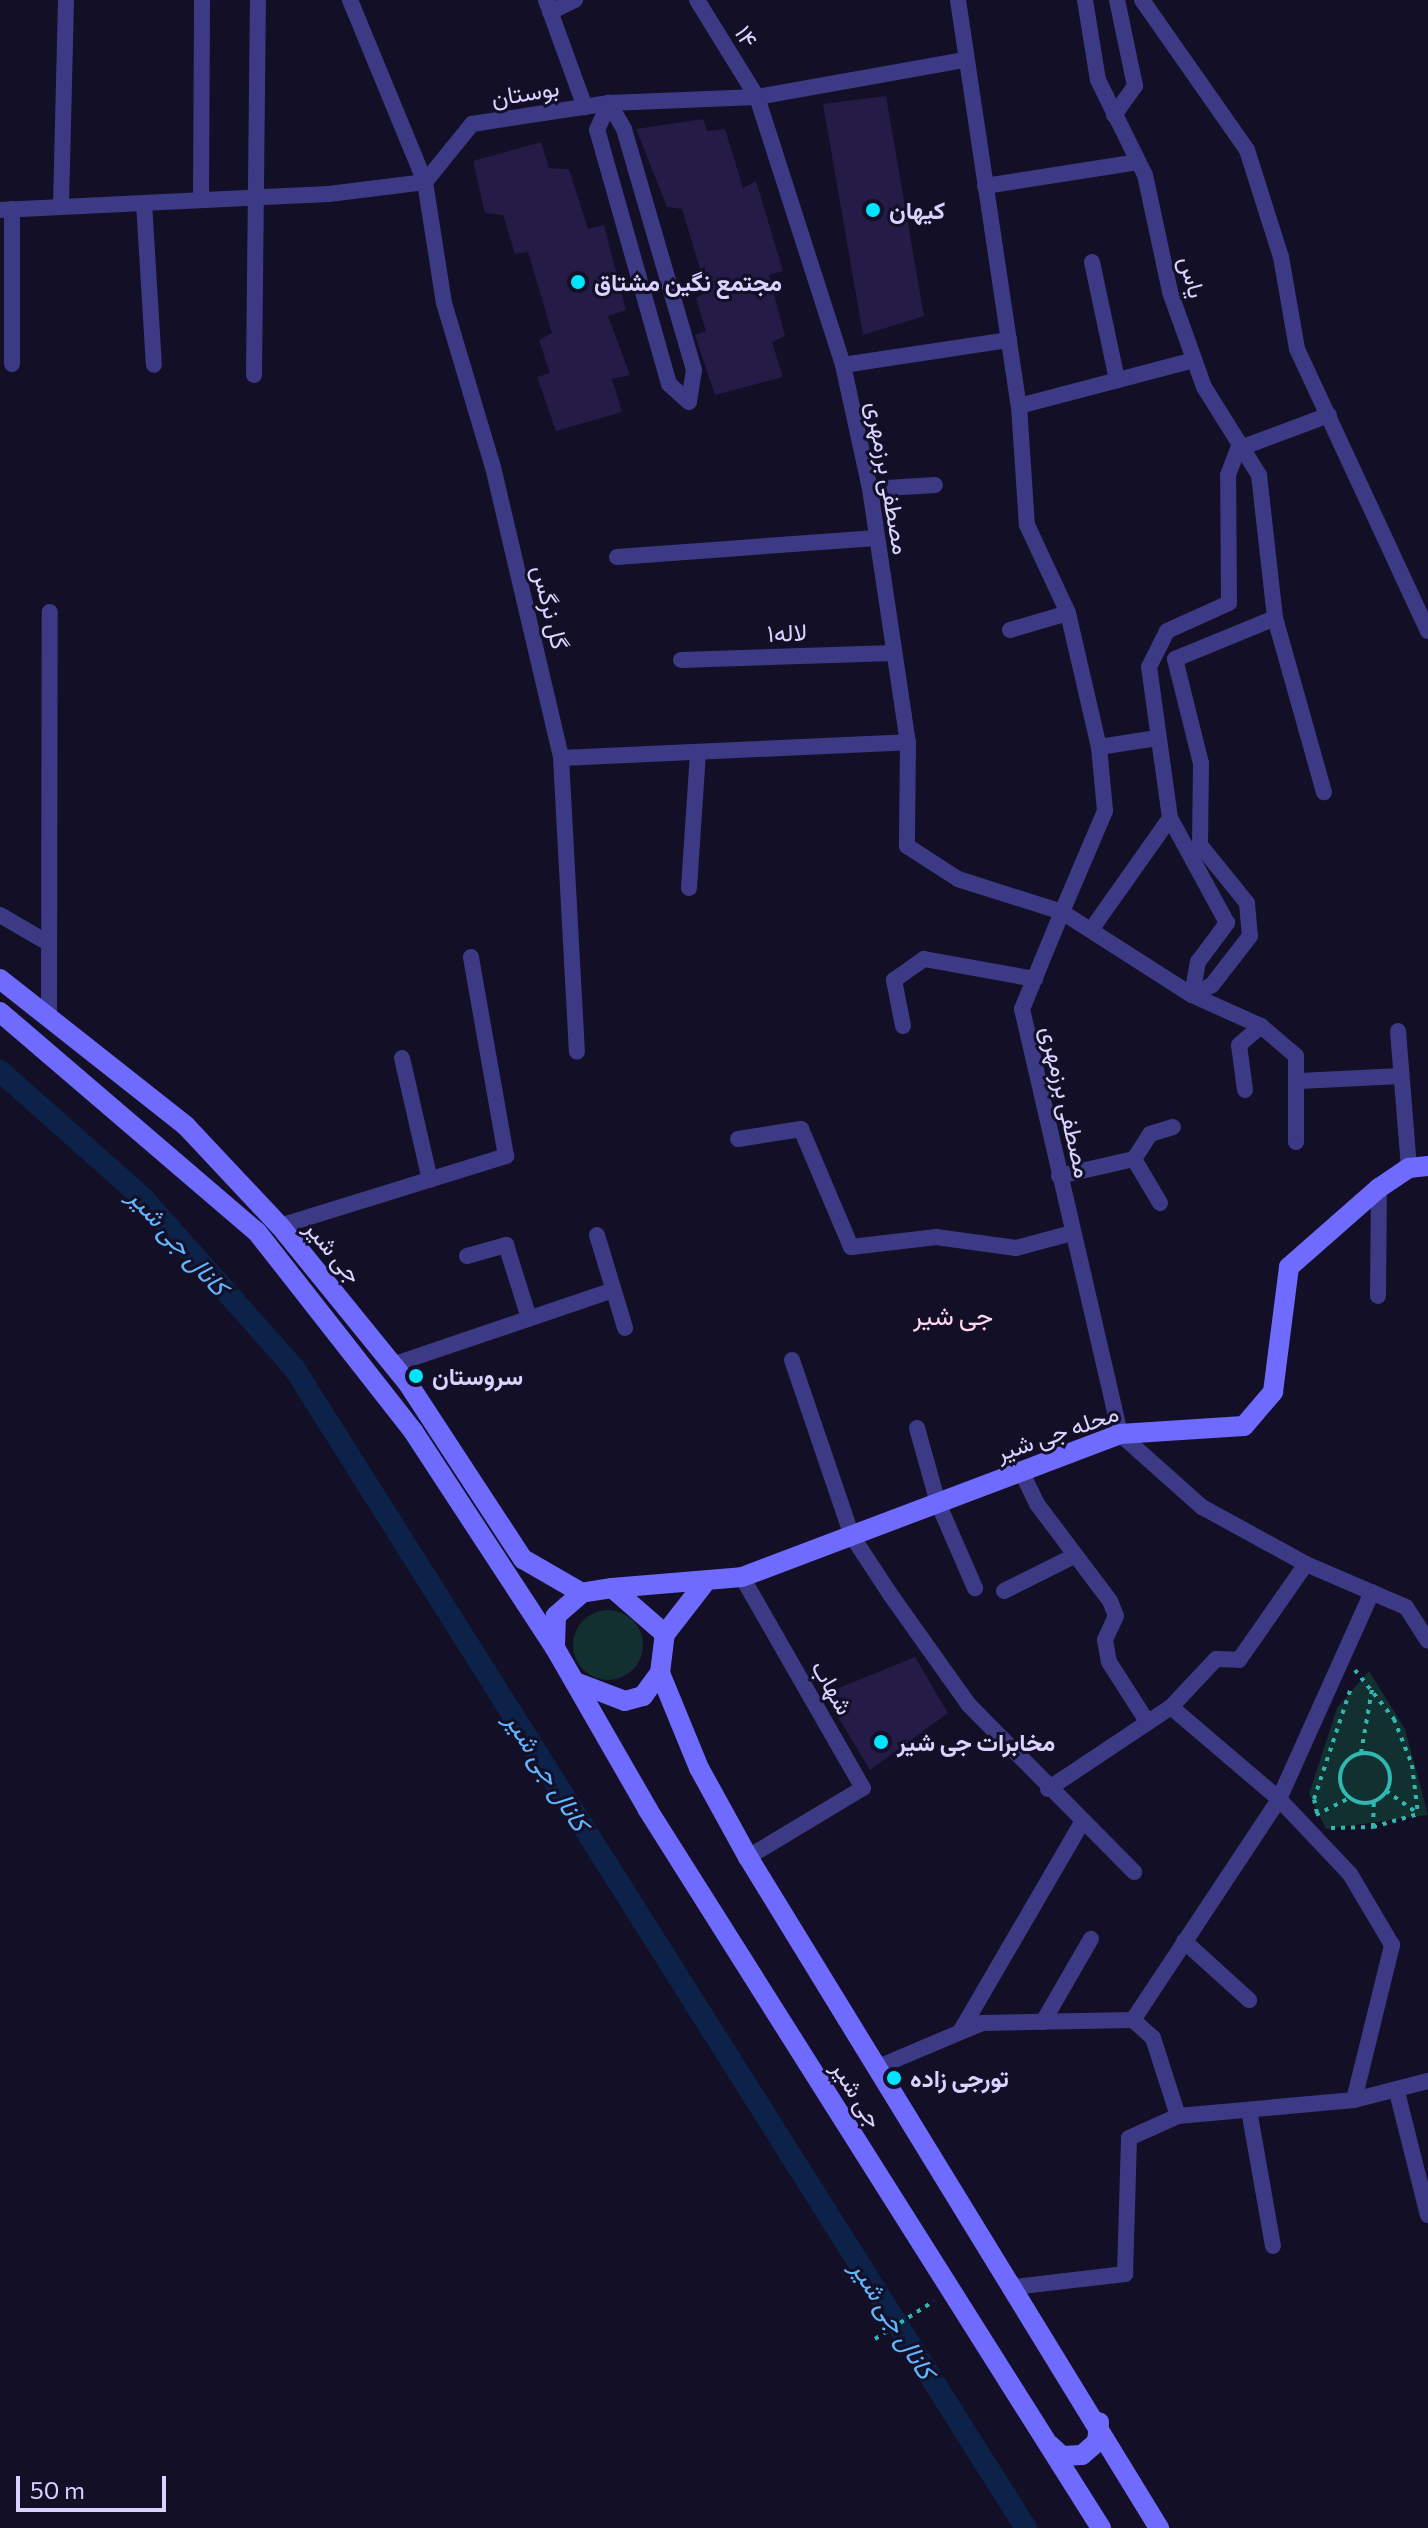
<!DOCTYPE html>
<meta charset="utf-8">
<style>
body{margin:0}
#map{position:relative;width:1428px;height:2528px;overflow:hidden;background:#130f26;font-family:Commissioner,Vazirmatn,sans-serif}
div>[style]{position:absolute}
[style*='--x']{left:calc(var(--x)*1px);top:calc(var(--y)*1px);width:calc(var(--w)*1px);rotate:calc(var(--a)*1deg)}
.green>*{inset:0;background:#12302f}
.round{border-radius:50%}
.canal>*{height:22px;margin:-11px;padding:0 11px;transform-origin:11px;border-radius:11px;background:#0c2248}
.building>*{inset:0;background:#241b47}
.path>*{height:4px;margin-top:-2px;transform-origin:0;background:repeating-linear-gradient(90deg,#2fb8b0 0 4px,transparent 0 10px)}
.path>.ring{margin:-2px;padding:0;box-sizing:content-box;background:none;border:4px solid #2fb8b0;border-radius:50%}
.street>*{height:16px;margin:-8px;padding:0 8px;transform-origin:8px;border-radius:8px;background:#3d3a85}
.secondary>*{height:20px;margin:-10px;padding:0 10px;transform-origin:10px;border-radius:10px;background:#6f6bff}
.dots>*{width:22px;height:22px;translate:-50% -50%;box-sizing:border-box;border:4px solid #130f26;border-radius:50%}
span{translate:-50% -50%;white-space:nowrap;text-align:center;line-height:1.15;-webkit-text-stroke:6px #130f26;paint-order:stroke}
.street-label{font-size:24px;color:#d9d4ff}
.poi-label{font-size:24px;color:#d9d4ff;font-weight:700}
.left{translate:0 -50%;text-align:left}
.water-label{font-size:26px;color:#62b6ff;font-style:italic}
.neighbourhood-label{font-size:26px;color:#ffd6f0}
.scale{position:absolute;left:16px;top:2476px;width:150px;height:36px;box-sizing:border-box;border:4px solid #d9d4ff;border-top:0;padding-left:10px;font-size:24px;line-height:28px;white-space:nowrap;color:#d9d4ff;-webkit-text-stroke:6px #130f26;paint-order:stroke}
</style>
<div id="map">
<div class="green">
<i class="round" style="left:573px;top:1610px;width:70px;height:70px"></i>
<i style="clip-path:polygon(1369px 1671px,1405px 1729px,1428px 1815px,1326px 1829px,1309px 1794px,1337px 1708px)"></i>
</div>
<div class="canal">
<i style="--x:0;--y:1071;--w:191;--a:41.6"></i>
<i style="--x:143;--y:1198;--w:227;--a:48.4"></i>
<i style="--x:294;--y:1368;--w:1372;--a:57.75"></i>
</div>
<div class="building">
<i style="clip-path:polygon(886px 96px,924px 316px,863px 335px,823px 104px)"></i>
<i style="clip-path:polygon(703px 119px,707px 131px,725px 129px,743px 188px,756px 181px,783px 271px,769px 275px,785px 336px,772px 342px,783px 377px,715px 395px,695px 335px,706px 331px,696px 298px,707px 292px,682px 209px,667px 207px,636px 129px)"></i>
<i style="clip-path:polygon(541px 142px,549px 168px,569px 169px,588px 229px,604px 225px,626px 310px,608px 316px,630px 375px,612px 379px,622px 412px,556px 431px,537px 377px,550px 373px,539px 340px,552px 333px,528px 252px,515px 254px,503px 215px,485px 213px,473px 161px)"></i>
<i style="clip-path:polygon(915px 1657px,948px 1713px,870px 1770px,824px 1694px)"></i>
</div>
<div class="path">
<i style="--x:1355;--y:1670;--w:63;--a:51.5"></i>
<i style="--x:1394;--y:1719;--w:49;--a:68.6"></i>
<i style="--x:1412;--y:1765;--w:49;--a:83"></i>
<i style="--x:1361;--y:1753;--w:65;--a:-80.2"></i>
<i class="ring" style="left:1340px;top:1753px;width:46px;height:46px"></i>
<i style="--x:1386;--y:1791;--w:38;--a:35"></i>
<i style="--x:1317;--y:1813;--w:14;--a:-102"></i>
<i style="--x:1314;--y:1799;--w:117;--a:-71.6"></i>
<i style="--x:1316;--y:1815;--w:38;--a:-27"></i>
<i style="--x:1373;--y:1827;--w:25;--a:-88"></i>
<i style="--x:1331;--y:1828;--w:42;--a:-1.4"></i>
<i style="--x:1373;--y:1827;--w:47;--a:-16.1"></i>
<i style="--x:875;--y:2339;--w:70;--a:-32.8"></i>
</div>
<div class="street">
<i style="--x:350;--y:0;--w:197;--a:67.6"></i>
<i style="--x:425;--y:182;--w:122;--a:81.1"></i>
<i style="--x:444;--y:303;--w:171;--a:73.4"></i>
<i style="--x:493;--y:467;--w:299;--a:76.8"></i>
<i style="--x:561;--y:758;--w:294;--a:86.9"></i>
<i style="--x:546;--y:0;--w:114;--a:70"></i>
<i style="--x:697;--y:0;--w:114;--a:58.3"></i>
<i style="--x:757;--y:97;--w:211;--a:-10.1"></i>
<i style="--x:958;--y:0;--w:411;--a:81.5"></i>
<i style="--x:1019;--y:406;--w:119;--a:86.2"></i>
<i style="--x:1027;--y:525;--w:97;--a:65"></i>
<i style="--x:1068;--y:613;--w:138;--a:77"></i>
<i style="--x:1099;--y:747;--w:59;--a:-8.8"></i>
<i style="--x:1085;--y:0;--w:81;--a:80.8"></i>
<i style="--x:1098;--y:80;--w:106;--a:63.7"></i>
<i style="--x:1145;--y:175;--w:120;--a:77.9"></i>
<i style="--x:1170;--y:292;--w:101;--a:70.3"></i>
<i style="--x:1204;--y:387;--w:104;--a:58"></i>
<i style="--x:1259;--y:475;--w:144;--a:83.6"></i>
<i style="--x:1275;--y:618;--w:108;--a:157.7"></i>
<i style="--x:1175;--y:659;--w:107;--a:76"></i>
<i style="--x:1201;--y:763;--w:82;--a:90.7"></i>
<i style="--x:1200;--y:845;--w:75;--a:51"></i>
<i style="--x:1247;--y:903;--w:33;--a:85"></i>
<i style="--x:1250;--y:936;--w:62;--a:127.8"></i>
<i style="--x:1212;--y:985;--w:22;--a:153"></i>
<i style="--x:1142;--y:0;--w:183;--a:55"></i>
<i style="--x:1247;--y:150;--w:112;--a:72.4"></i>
<i style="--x:1281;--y:257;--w:93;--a:80.1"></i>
<i style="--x:1297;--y:349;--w:311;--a:65.1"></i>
<i style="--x:550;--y:12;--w:28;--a:-26"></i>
<i style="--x:609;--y:103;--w:30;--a:60"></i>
<i style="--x:624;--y:129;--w:251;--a:73.8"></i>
<i style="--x:694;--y:370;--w:32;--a:99"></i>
<i style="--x:689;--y:402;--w:27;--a:-138"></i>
<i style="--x:669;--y:384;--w:264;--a:-105.8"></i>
<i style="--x:597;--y:130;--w:30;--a:-66"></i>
<i style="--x:1114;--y:115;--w:36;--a:-54"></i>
<i style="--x:1135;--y:86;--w:88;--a:-101.8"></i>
<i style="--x:985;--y:186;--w:155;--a:-8.9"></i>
<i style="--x:201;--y:200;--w:200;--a:-89.7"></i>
<i style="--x:144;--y:203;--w:162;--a:86.5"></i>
<i style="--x:61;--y:205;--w:205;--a:-88.6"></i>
<i style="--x:0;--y:210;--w:329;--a:-2.8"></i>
<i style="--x:329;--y:194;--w:97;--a:-7.1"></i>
<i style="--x:425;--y:182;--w:75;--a:-51"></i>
<i style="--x:472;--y:124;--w:139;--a:-8.7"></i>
<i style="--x:609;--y:103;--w:148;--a:-2.3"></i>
<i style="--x:757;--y:97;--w:281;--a:72.2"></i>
<i style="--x:843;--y:365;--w:127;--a:77.7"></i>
<i style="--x:870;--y:489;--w:256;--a:81.5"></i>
<i style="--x:908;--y:742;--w:104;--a:90.6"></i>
<i style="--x:907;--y:846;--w:61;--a:32.9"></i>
<i style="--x:958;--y:879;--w:109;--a:17.6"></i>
<i style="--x:1062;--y:912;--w:105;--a:112.4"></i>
<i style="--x:1022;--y:1009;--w:436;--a:77"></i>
<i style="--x:1120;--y:1434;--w:110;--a:41.7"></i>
<i style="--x:1202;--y:1507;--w:119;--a:28.7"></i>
<i style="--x:1306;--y:1564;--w:109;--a:23.3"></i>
<i style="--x:1406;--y:1607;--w:40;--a:57.1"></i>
<i style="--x:1092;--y:262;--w:121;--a:78"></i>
<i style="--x:12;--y:364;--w:155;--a:-90"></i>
<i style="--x:843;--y:365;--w:168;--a:-8.6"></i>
<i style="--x:254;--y:375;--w:375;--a:-89.4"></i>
<i style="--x:1019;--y:406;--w:181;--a:-14.7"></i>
<i style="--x:1238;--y:449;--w:97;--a:-20.5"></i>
<i style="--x:870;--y:489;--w:65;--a:-3.5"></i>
<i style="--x:617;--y:557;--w:260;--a:-4.2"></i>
<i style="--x:1275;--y:618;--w:181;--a:74.3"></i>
<i style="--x:1010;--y:630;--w:60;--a:-16.3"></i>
<i style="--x:681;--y:660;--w:213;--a:-1.9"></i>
<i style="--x:1099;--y:747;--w:64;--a:84.6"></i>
<i style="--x:1105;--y:811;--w:110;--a:113.1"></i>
<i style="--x:1062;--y:912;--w:154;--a:32.6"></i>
<i style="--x:1192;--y:995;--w:76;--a:24.2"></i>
<i style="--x:1261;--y:1026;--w:46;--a:40.6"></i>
<i style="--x:1296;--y:1056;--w:86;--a:90"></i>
<i style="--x:561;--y:758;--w:347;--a:-2.6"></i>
<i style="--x:689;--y:888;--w:136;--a:-86.2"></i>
<i style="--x:0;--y:915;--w:50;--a:30.2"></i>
<i style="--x:1091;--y:930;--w:137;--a:-54.8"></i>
<i style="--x:1192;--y:995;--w:34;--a:-80"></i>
<i style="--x:1198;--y:962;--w:49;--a:-53.4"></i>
<i style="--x:1227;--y:923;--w:119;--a:-118.5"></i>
<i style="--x:1170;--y:818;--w:152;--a:-97.9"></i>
<i style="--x:1149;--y:667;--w:40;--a:-63.4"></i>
<i style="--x:1167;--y:631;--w:68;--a:-24.3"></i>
<i style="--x:1229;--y:603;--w:128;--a:-90.4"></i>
<i style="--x:1228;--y:475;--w:28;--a:-69"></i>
<i style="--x:49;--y:1017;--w:405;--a:-89.9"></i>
<i style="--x:903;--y:1026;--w:47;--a:-101.1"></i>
<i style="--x:894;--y:980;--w:37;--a:-35"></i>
<i style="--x:924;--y:959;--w:113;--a:10.2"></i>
<i style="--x:1398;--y:1031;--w:137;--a:85.4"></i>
<i style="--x:402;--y:1058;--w:125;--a:77.1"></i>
<i style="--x:1299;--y:1081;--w:102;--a:-2.8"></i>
<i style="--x:1245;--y:1090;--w:45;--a:-97.6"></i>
<i style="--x:1239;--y:1045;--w:29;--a:-41"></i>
<i style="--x:738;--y:1139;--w:64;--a:-9"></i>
<i style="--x:801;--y:1129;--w:128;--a:67"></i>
<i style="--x:851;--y:1247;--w:86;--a:-6.7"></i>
<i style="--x:936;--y:1237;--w:81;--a:7.8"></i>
<i style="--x:1016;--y:1248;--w:58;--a:-15"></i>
<i style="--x:1059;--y:1176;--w:77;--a:-12.8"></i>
<i style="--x:1160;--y:1203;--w:51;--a:-120.6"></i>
<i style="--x:1134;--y:1159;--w:30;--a:-57"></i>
<i style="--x:1150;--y:1134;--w:24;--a:-17"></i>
<i style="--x:280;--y:1226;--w:237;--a:-17.2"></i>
<i style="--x:506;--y:1156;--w:202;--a:-100"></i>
<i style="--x:597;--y:1235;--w:97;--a:73.2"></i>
<i style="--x:467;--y:1256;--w:41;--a:-15.8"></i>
<i style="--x:506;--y:1245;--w:77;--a:72.5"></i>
<i style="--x:1378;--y:1296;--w:108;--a:-89.5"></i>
<i style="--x:792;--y:1360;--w:186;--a:71.2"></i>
<i style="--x:852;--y:1536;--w:69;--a:56.8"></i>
<i style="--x:890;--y:1594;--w:136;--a:54.6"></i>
<i style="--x:969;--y:1705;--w:235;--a:45.3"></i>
<i style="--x:392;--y:1365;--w:233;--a:-18.7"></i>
<i style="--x:917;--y:1428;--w:78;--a:74.4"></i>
<i style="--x:938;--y:1503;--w:93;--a:66.5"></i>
<i style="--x:1021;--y:1471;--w:37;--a:64"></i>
<i style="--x:1037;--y:1504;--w:121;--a:53"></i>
<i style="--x:1110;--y:1601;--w:16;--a:68"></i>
<i style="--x:1116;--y:1616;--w:26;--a:115"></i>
<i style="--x:1105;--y:1640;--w:22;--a:80"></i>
<i style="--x:1109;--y:1662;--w:72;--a:57.4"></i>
<i style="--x:742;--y:1577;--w:243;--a:60.2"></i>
<i style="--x:863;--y:1788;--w:134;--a:149"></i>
<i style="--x:1004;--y:1591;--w:78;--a:-26.6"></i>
<i style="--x:1048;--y:1789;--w:148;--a:-33.7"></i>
<i style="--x:1171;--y:1707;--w:66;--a:-46.8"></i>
<i style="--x:1216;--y:1659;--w:23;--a:2"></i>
<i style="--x:1239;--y:1660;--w:117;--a:-55.1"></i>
<i style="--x:1184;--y:1941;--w:88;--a:42.2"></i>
<i style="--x:1133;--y:2020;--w:265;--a:-56.5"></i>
<i style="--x:1279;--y:1799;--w:142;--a:-139.6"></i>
<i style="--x:1043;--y:2022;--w:96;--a:-60"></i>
<i style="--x:960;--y:2032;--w:243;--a:-59.8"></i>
<i style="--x:878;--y:2067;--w:113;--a:-22.9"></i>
<i style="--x:982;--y:2023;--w:151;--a:-1.1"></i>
<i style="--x:1133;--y:2020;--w:27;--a:42"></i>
<i style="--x:1153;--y:2038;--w:82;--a:72.2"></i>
<i style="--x:1397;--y:2092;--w:127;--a:75.9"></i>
<i style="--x:1354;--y:2100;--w:76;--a:-14.4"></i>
<i style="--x:1249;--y:2110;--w:138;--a:80"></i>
<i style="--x:1014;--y:2287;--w:112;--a:-6.7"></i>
<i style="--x:1125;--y:2274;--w:136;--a:-88.3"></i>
<i style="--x:1129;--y:2138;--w:54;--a:-24.2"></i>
<i style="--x:1178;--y:2116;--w:177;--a:-5.2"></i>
<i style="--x:1354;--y:2100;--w:160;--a:-76.2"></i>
<i style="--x:1392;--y:1945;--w:82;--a:-120.6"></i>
<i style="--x:1350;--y:1874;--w:103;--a:-133.4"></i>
<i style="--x:1279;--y:1799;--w:227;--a:-65.8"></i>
</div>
<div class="secondary">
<i style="--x:0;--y:979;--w:237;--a:38.3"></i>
<i style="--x:186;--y:1126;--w:137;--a:46.8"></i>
<i style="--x:280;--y:1226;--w:201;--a:50.9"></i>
<i style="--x:407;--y:1382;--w:212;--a:56.8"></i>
<i style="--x:523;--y:1559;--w:68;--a:30"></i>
<i style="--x:0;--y:1012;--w:338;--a:40.6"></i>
<i style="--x:257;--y:1232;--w:253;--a:51.9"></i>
<i style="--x:413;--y:1431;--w:259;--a:56.8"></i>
<i style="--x:612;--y:1588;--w:130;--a:-4.8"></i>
<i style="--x:742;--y:1577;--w:404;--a:-20.7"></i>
<i style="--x:1120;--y:1434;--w:124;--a:-3.7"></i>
<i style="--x:1244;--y:1426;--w:45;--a:-49.5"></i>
<i style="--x:1273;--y:1392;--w:126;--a:-82.7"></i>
<i style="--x:1289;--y:1267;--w:120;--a:-41.3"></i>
<i style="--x:1379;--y:1188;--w:36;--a:-34"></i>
<i style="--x:1409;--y:1168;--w:19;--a:-6"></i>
<i style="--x:665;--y:1634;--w:62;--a:-52.2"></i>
<i style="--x:660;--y:1673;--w:103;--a:67.7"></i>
<i style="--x:699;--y:1768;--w:102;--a:61.2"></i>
<i style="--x:748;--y:1857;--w:787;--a:58.51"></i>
<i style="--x:578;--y:1683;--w:50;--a:21"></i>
<i style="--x:625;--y:1701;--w:19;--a:-16"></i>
<i style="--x:643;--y:1696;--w:29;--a:-54"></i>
<i style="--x:660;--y:1673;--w:39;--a:-83"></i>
<i style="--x:665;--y:1634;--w:70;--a:-139"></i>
<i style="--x:612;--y:1588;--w:30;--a:171"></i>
<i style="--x:582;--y:1593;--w:35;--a:139"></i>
<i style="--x:556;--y:1616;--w:32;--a:92"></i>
<i style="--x:555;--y:1648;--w:187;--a:60.1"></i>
<i style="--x:648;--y:1810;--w:849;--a:57.75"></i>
<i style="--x:1050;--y:2445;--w:16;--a:43"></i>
<i style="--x:1062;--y:2456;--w:20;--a:-3"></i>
<i style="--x:1082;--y:2455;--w:20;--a:-41"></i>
<i style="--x:1097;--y:2442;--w:20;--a:-84"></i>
</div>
<div class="dots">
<i style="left:873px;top:210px;background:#00e5ff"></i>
<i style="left:578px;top:282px;background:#00e5ff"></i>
<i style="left:416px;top:1376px;background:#00e5ff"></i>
<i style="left:881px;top:1742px;background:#00e5ff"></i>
<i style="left:894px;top:2078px;background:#00e5ff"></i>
</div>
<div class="street-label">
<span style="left:747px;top:36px;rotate:59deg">۱۴</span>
<span style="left:525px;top:92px;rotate:-9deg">بوستان</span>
<span style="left:1193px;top:277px;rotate:75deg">یاس</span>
<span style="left:889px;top:478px;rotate:80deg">مصطفی برزمهری</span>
<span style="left:551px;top:607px;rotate:76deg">گل نرگس</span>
<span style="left:787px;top:632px;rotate:-2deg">لاله۱</span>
<span style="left:1067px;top:1102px;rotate:77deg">مصطفی برزمهری</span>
<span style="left:334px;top:1251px;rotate:50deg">جی شیر</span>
<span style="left:1057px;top:1432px;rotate:-19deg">محله جی شیر</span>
<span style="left:833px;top:1687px;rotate:60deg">شهاب</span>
<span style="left:858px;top:2094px;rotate:58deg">جی شیر</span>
</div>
<div class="poi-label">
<span class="left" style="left:889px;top:210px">کیهان</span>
<span class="left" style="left:594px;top:282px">مجتمع نگین مشتاق</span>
<span class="left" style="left:432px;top:1376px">سروستان</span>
<span class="left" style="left:897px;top:1742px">مخابرات جی شیر</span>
<span class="left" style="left:910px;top:2078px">تورجی زاده</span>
</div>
<div class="water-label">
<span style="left:179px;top:1241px;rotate:48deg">کانال جی شیر</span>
<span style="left:548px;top:1771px;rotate:58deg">کانال جی شیر</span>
<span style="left:894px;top:2319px;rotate:58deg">کانال جی شیر</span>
</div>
<div class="neighbourhood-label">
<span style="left:953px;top:1315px">جی شیر</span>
</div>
<div class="scale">50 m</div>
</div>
